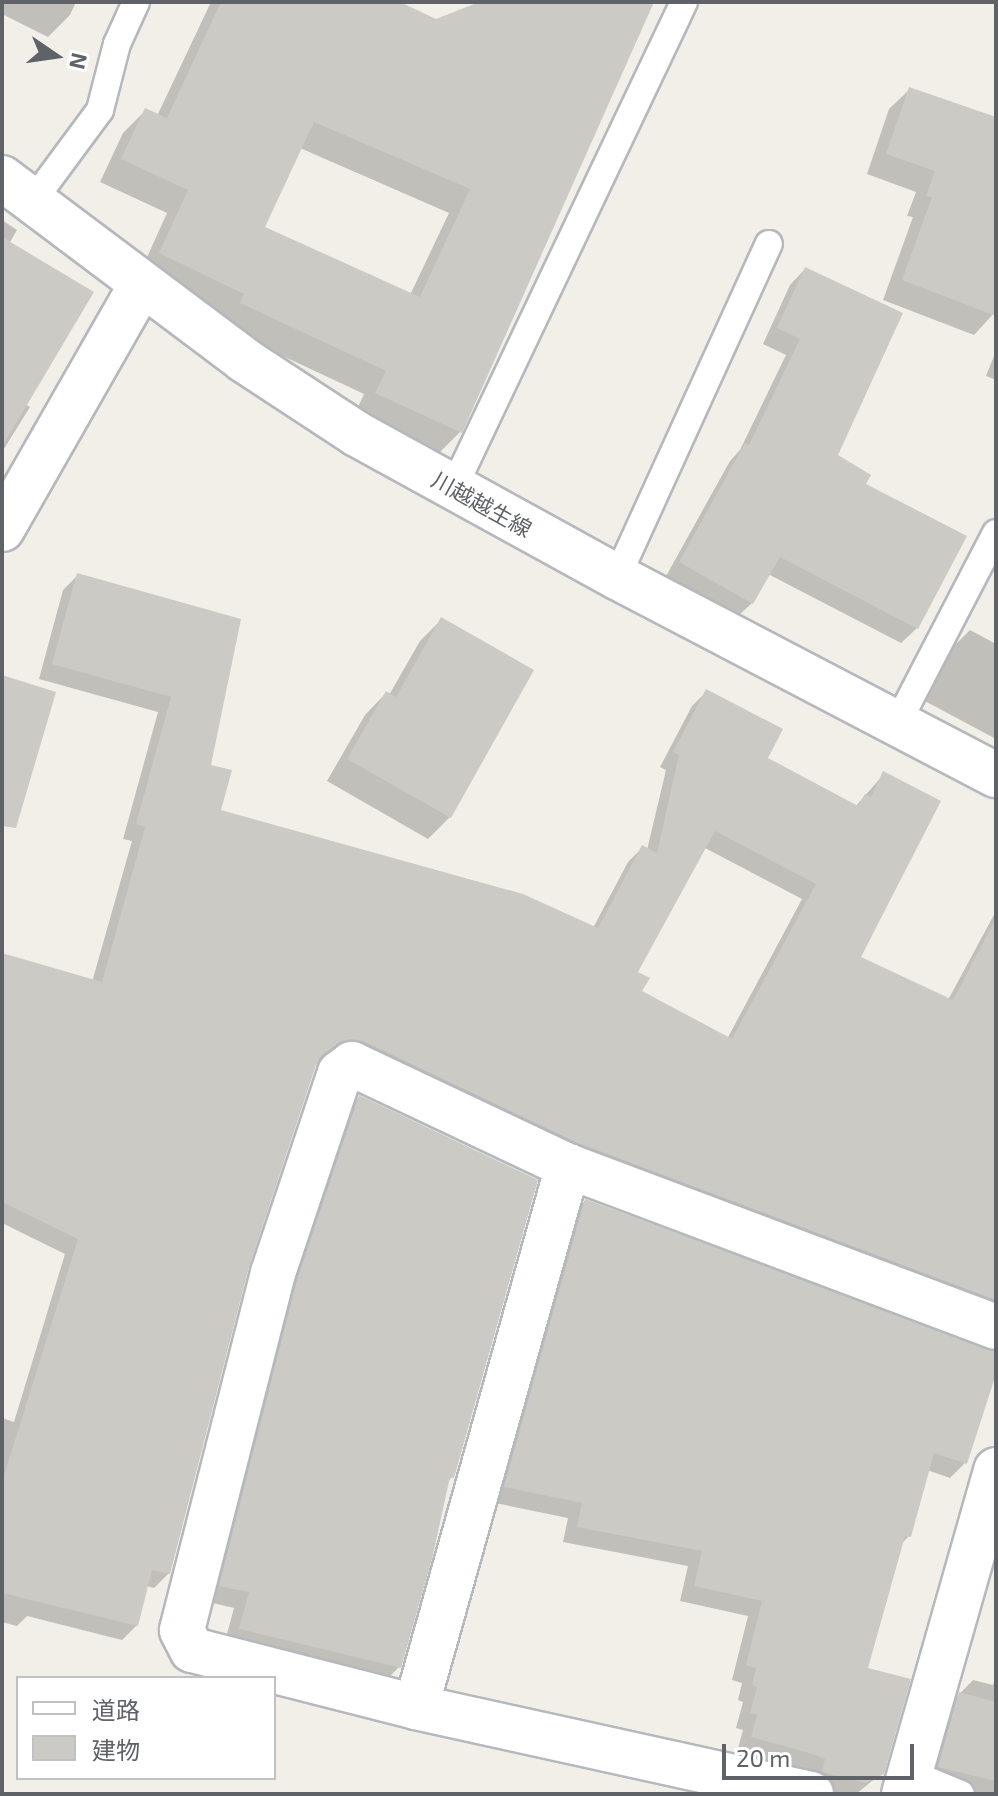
<!DOCTYPE html>
<meta charset="utf-8">
<style>
body{margin:0}
#map{position:relative;width:998px;height:1796px;overflow:hidden;background:#f1efe8;font-family:"Exo 2","Noto Sans JP",sans-serif}
div>[style]{position:absolute}
[style*='--x']{left:calc(var(--x)*1px);top:calc(var(--y)*1px);width:calc(var(--w)*1px);rotate:calc(var(--a)*1deg)}
.shadow>*{inset:0;background:#0003}
.building>*{inset:0;background:#cccac5}
.roads{filter:drop-shadow(2px 0 #b5b8bc) drop-shadow(-2px 0 #b5b8bc) drop-shadow(0 2px #b5b8bc) drop-shadow(0 -2px #b5b8bc)}
.service>*{height:26px;margin:-13px;padding:0 13px;transform-origin:13px;border-radius:13px;background:#fff}
.minor>*{height:44px;margin:-22px;padding:0 22px;transform-origin:22px;border-radius:22px;background:#fff}
.secondary>*{height:44px;margin:-22px;padding:0 22px;transform-origin:22px;border-radius:22px;background:#fff}
span{translate:-50% -50%;white-space:nowrap;text-align:center;line-height:1.15;-webkit-text-stroke:6px #fff;paint-order:stroke}
.street-label{font-size:22px;color:#5f6368}
.frame{position:absolute;inset:0;border:4px solid #5f6368;pointer-events:none}
.legend{position:absolute;left:16px;top:1676px;width:260px;height:104px;box-sizing:border-box;background:#fff;border:2px solid #bfc1c3;margin:0;padding:10px 14px;list-style:none;font-size:24px;color:#5f6368}
.legend li{display:flex;align-items:center;gap:16px;height:40px}
.legend b{width:40px;border:2px solid #bfc1c3}
.north{position:absolute;left:16px;top:16px;width:80px;height:80px;-webkit-text-stroke:6px #fff;paint-order:stroke;rotate:103deg;font-size:22px;font-weight:700;line-height:32px;text-align:center;color:#5f6368}
.north::after{content:'';display:block;margin:auto;width:28px;height:36px;background:#5f6368;clip-path:polygon(50% 0,100% 100%,50% 72%,0 100%)}
.scale{position:absolute;left:722px;top:1744px;width:192px;height:36px;box-sizing:border-box;border:4px solid #5f6368;border-top:0;padding-left:10px;font-size:24px;line-height:28px;white-space:nowrap;color:#5f6368;-webkit-text-stroke:6px #fff;paint-order:stroke}
</style>
<div id="map">
<div class="shadow">
<i style="clip-path:polygon(2px 2px,76px 2px,70px 15px,48px 37px,2px 14px)"></i>
<i style="clip-path:polygon(evenodd,211px 2px,396px 2px,435px 21px,485px 2px,652px 2px,460px 432px,437px 455px,354px 416px,364px 394px,219px 326px,138px 277px,167px 213px,100px 182px,123px 133px,146px 110px,157px 116px,211px 2px,300px 148px,449px 213px,410px 295px,262px 228px,300px 148px)"></i>
<i style="clip-path:polygon(910px 89px,996px 119px,996px 311px,974px 335px,883px 300px,913px 217px,907px 216px,916px 192px,867px 174px,889px 109px)"></i>
<i style="clip-path:polygon(2px 220px,17px 230px,9px 244px,25px 404px,30px 407px,2px 452px)"></i>
<i style="clip-path:polygon(805px 269px,835px 456px,863px 484px,917px 628px,901px 643px,768px 574px,752px 603px,736px 618px,665px 578px,730px 461px,740px 450px,786px 355px,763px 344px,790px 285px)"></i>
<i style="clip-path:polygon(996px 351px,996px 380px,986px 376px)"></i>
<i style="clip-path:polygon(evenodd,77px 576px,239px 621px,209px 766px,218px 812px,593px 928px,628px 862px,643px 847px,647px 850px,666px 770px,660px 767px,692px 706px,707px 691px,765px 759px,855px 807px,884px 774px,858px 958px,948px 1000px,996px 911px,996px 1323px,332px 1053px,315px 1063px,247px 1266px,169px 1573px,154px 1588px,146px 1586px,137px 1625px,122px 1640px,27px 1616px,17px 1626px,2px 1622px,2px 1418px,14px 1422px,65px 1254px,2px 1223px,2px 955px,92px 982px,132px 841px,123px 839px,158px 712px,39px 679px,63px 590px,77px 576px,705px 848px,802px 899px,727px 1039px,639px 992px,636px 973px,705px 848px)"></i>
<i style="clip-path:polygon(442px 619px,450px 817px,428px 839px,327px 781px,365px 715px,386px 693px,389px 695px,420px 641px)"></i>
<i style="clip-path:polygon(970px 630px,996px 644px,996px 739px,923px 700px,952px 648px)"></i>
<i style="clip-path:polygon(359px 1097px,453px 1476px,446px 1483px,399px 1667px,383px 1683px,224px 1645px,234px 1608px,204px 1601px,282px 1298px,344px 1113px)"></i>
<i style="clip-path:polygon(585px 1201px,996px 1352px,996px 1367px,966px 1462px,950px 1478px,927px 1470px,909px 1536px,900px 1545px,866px 1669px,882px 1773px,856px 1794px,837px 1794px,808px 1787px,811px 1775px,737px 1752px,743px 1730px,736px 1728px,743px 1702px,738px 1700px,742px 1683px,732px 1680px,748px 1616px,680px 1601px,688px 1566px,563px 1542px,568px 1518px,490px 1502px,570px 1216px)"></i>
<i style="clip-path:polygon(996px 1675px,996px 1794px,970px 1794px,923px 1783px,944px 1710px,973px 1680px,993px 1685px)"></i>
</div>
<div class="building">
<i style="clip-path:polygon(evenodd,221px 2px,400px 2px,436px 19px,479px 2px,654px 2px,462px 433px,375px 393px,386px 371px,240px 303px,244px 294px,159px 253px,188px 190px,121px 159px,145px 108px,167px 118px,221px 2px,314px 122px,470px 189px,420px 297px,265px 227px,314px 122px)"></i>
<i style="clip-path:polygon(909px 87px,996px 117px,996px 316px,902px 280px,932px 197px,926px 196px,935px 171px,886px 154px)"></i>
<i style="clip-path:polygon(2px 237px,94px 292px,2px 447px)"></i>
<i style="clip-path:polygon(805px 267px,903px 313px,838px 455px,871px 475px,866px 484px,967px 536px,918px 629px,780px 557px,753px 604px,679px 562px,745px 443px,749px 445px,800px 339px,777px 328px)"></i>
<i style="clip-path:polygon(evenodd,77px 573px,241px 619px,211px 765px,232px 770px,221px 810px,523px 894px,598px 928px,642px 845px,657px 853px,679px 755px,673px 752px,706px 689px,783px 729px,768px 758px,858px 806px,865px 794px,871px 797px,883px 771px,941px 801px,861px 957px,953px 1000px,996px 918px,996px 1300px,578px 1143px,363px 1041px,349px 1039px,325px 1053px,316px 1065px,249px 1267px,170px 1574px,152px 1570px,138px 1626px,2px 1593px,2px 1482px,78px 1239px,2px 1202px,2px 953px,102px 982px,145px 827px,136px 824px,171px 697px,52px 664px,77px 573px,715px 831px,816px 884px,732px 1039px,642px 991px,650px 978px,638px 972px,715px 831px)"></i>
<i style="clip-path:polygon(441px 617px,534px 670px,451px 818px,347px 759px,386px 691px,396px 697px)"></i>
<i style="clip-path:polygon(2px 675px,56px 692px,16px 828px,2px 826px)"></i>
<i style="clip-path:polygon(359px 1095px,538px 1180px,454px 1478px,450px 1477px,432px 1559px,401px 1668px,239px 1629px,249px 1592px,219px 1586px,297px 1280px)"></i>
<i style="clip-path:polygon(585px 1199px,996px 1351px,996px 1374px,967px 1464px,934px 1453px,911px 1537px,905px 1536px,868px 1668px,911px 1679px,884px 1774px,866px 1783px,822px 1772px,825px 1759px,813px 1754px,751px 1737px,757px 1715px,750px 1713px,757px 1687px,752px 1685px,756px 1668px,746px 1665px,762px 1601px,694px 1586px,702px 1551px,577px 1527px,582px 1503px,504px 1487px)"></i>
<i style="clip-path:polygon(959px 1692px,996px 1702px,996px 1781px,938px 1767px)"></i>
</div>
<div class="roads">
<div class="service">
<i style="--x:32;--y:202;--w:114;--a:-53.5"></i>
<i style="--x:100;--y:110;--w:68;--a:-75.6"></i>
<i style="--x:117;--y:44;--w:46;--a:-65.7"></i>
<i style="--x:453;--y:489;--w:539;--a:-64.62"></i>
<i style="--x:617;--y:577;--w:366;--a:-65.5"></i>
<i style="--x:897;--y:724;--w:215;--a:-62.6"></i>
<i style="--x:910;--y:1773;--w:55;--a:22.4"></i>
</div>
<div class="minor">
<i style="--x:2;--y:529;--w:282;--a:-60.3"></i>
<i style="--x:416;--y:1707;--w:562;--a:-74.31"></i>
<i style="--x:811;--y:1794;--w:404;--a:-167.6"></i>
<i style="--x:416;--y:1707;--w:231;--a:-165.7"></i>
<i style="--x:192;--y:1650;--w:22;--a:-117"></i>
<i style="--x:182;--y:1630;--w:368;--a:-75.7"></i>
<i style="--x:273;--y:1273;--w:211;--a:-71.5"></i>
<i style="--x:340;--y:1073;--w:15;--a:-37"></i>
<i style="--x:352;--y:1064;--w:239;--a:25.3"></i>
<i style="--x:568;--y:1166;--w:457;--a:20.6"></i>
<i style="--x:904;--y:1794;--w:337;--a:-74.1"></i>
</div>
<div class="secondary">
<i style="--x:2;--y:178;--w:303;--a:36.9"></i>
<i style="--x:244;--y:360;--w:135;--a:33.2"></i>
<i style="--x:357;--y:434;--w:297;--a:28.8"></i>
<i style="--x:617;--y:577;--w:428;--a:27.6"></i>
</div>
</div>
<div class="street-label">
<span style="left:482px;top:504px;rotate:29deg">川越越生線</span>
</div>
<div class="frame"></div>
<ul class="legend">
<li><b style="height:10px;background:#fff"></b>道路</li>
<li><b style="height:22px;background:#cccac5"></b>建物</li>
</ul>
<div class="north">N</div>
<div class="scale">20 m</div>
</div>
